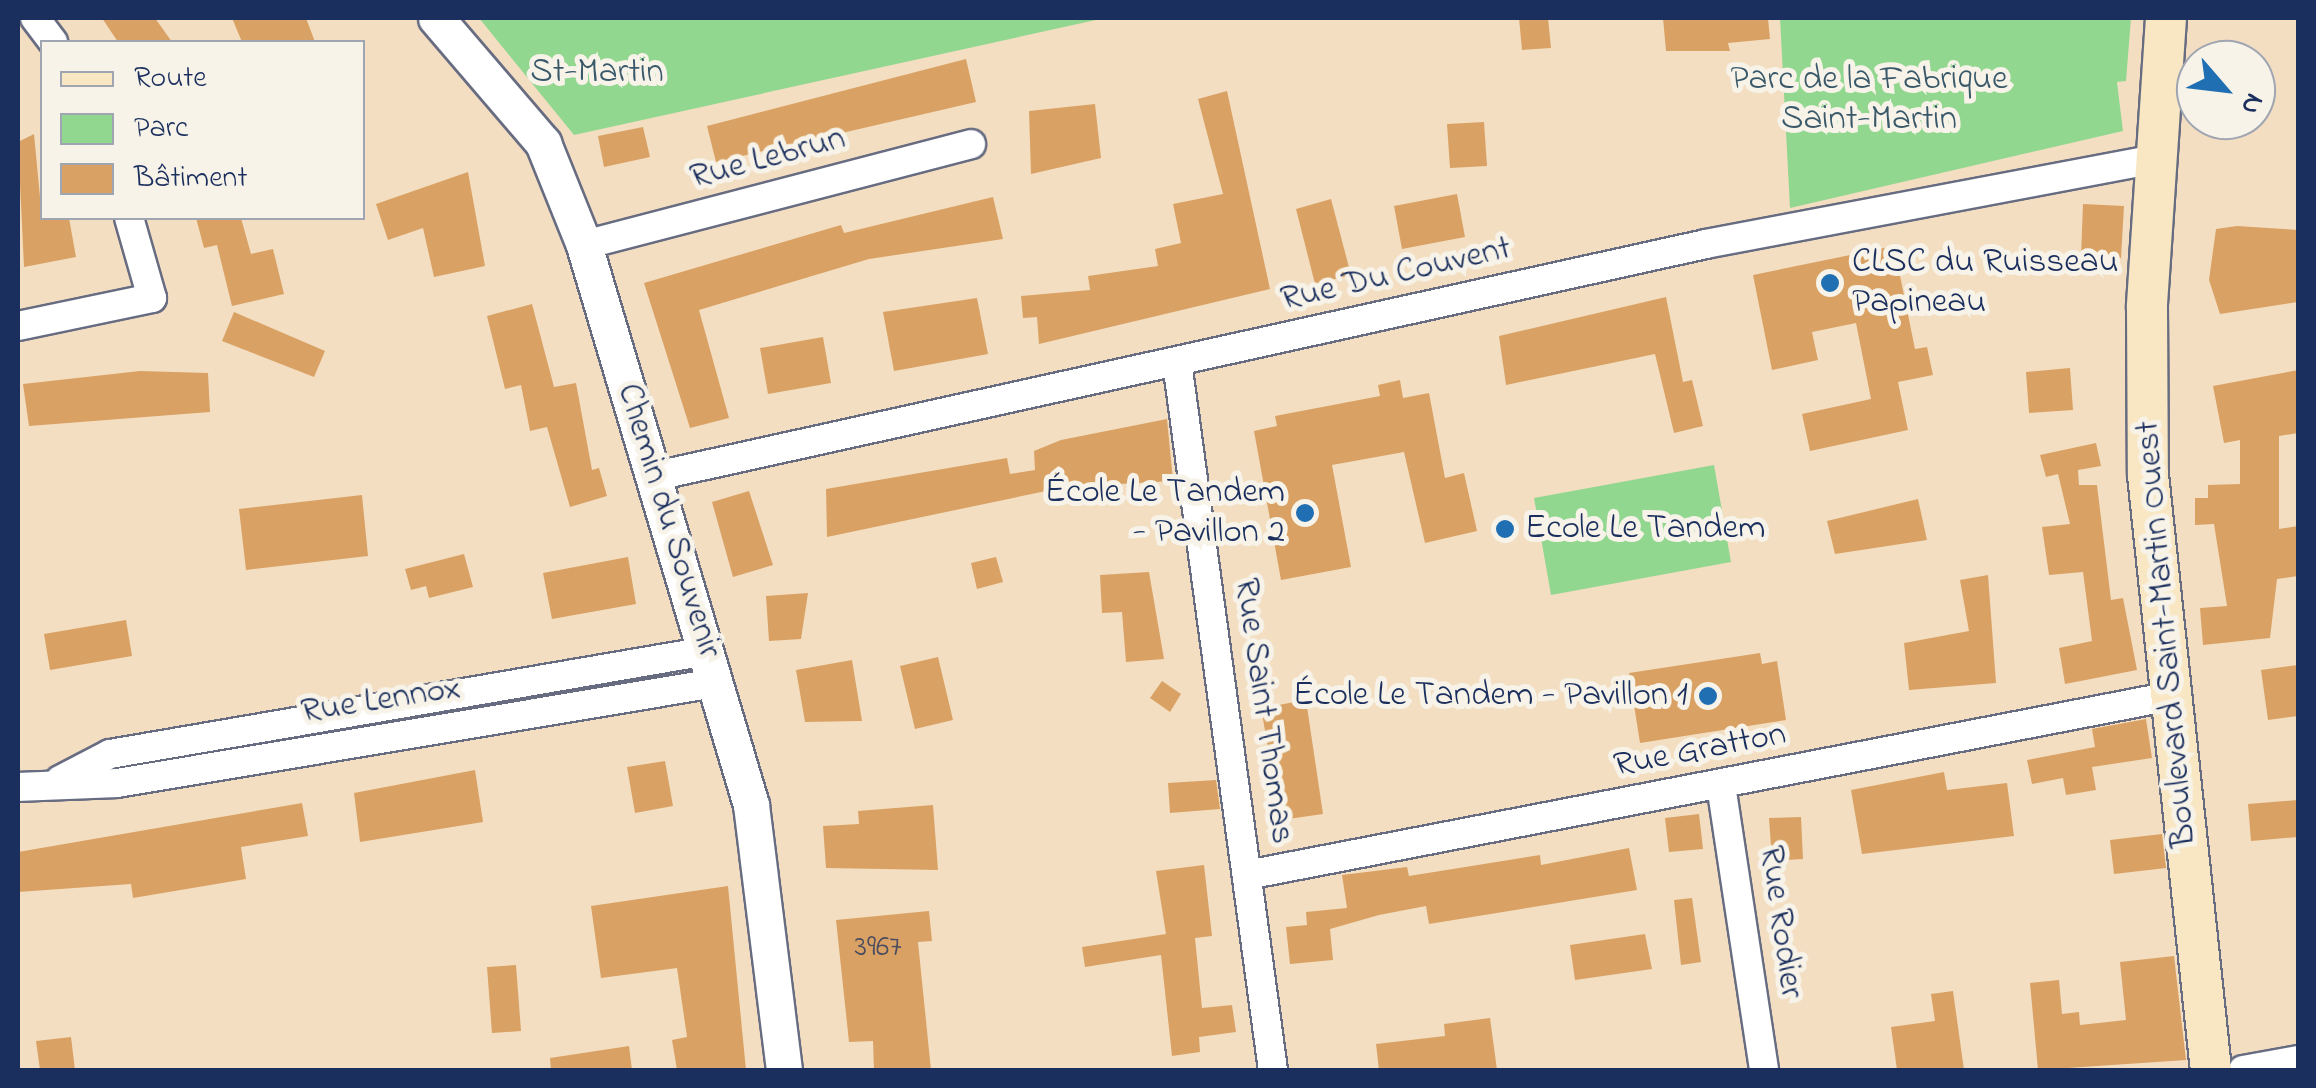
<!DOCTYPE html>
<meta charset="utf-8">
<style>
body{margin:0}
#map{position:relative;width:2316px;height:1088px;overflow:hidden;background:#f3dec2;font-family:"Indie Flower",sans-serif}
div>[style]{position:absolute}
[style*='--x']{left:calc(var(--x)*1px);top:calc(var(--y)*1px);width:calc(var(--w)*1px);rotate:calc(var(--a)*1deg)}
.green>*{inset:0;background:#92d790}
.building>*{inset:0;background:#d9a264}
.roads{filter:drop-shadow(2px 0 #676c81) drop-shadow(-2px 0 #676c81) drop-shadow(0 2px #676c81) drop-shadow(0 -2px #676c81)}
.minor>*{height:28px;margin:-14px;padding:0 14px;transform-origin:14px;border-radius:14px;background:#fff}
.tertiary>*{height:35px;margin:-17.5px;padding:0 17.5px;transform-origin:17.5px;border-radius:17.5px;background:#fff}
.secondary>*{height:40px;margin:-20px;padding:0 20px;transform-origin:20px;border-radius:20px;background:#f9e7c3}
.dots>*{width:28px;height:28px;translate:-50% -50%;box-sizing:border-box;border:5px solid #f7f3e8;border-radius:50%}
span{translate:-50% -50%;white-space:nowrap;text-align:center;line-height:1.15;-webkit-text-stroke:10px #f7f3e8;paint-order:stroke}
.number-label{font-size:30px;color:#4a4c60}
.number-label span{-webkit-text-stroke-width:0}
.park-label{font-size:35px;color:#39596a}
.street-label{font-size:35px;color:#1b2f5e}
.poi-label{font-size:35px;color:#1b2f5e}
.left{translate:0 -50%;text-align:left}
.right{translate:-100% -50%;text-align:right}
.frame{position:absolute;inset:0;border:20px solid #1b2f5e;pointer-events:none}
.legend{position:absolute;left:40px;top:40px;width:325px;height:180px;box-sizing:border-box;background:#f7f3e8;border:2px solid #9fa5b1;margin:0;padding:12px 18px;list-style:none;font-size:30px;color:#1b2f5e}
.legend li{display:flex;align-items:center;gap:20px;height:50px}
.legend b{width:50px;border:2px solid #9fa5b1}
.north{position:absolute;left:2176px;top:40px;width:100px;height:100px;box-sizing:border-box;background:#f7f3e8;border:2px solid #9fa5b1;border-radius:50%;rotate:118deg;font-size:28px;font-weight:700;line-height:40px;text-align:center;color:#1b2f5e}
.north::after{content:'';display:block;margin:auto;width:35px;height:45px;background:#1f6fb2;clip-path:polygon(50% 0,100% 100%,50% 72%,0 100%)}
</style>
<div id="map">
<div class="green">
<i style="clip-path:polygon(479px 18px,1105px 18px,574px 135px)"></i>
<i style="clip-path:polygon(1780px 18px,2131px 18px,2126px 81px,2117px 82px,2123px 131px,1790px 208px)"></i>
<i style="clip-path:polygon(1714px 465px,1731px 562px,1551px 595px,1534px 498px)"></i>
</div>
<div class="building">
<i style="clip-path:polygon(102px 18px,155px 18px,172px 42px,118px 42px)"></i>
<i style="clip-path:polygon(232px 18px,306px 18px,315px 42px,242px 42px)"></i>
<i style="clip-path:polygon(1519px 18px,1548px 18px,1551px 48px,1522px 50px)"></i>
<i style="clip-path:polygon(1663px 18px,1768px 18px,1770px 39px,1728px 43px,1730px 51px,1666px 51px)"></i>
<i style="clip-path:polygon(966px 59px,976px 102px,716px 162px,707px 126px)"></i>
<i style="clip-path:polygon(1227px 91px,1270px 289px,1039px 344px,1037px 317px,1023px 318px,1021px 296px,1090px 290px,1088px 276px,1158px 266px,1155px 249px,1181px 243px,1173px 204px,1223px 194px,1198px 99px)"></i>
<i style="clip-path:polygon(1095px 104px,1101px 158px,1031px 174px,1029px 111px)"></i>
<i style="clip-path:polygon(1484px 122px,1487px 166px,1450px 168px,1447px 124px)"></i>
<i style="clip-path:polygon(643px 127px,650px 157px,604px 167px,598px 136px)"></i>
<i style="clip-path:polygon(34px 134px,42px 218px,69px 218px,76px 257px,24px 267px,18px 142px)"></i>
<i style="clip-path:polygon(468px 172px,485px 266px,434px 277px,423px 228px,388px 240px,376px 204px)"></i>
<i style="clip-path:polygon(1457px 194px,1465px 237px,1402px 249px,1394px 206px)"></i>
<i style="clip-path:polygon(993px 197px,1003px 239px,869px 259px,699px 310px,729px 418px,690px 428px,644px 283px,841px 225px,844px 233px)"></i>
<i style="clip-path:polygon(1331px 199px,1351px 275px,1315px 284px,1296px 209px)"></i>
<i style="clip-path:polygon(2083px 204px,2124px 206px,2121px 258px,2081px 256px)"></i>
<i style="clip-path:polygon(196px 218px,241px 218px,251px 254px,273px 249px,284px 294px,232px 306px,217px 245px,204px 248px)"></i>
<i style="clip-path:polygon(2237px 226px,2298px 230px,2298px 302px,2220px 314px,2209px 280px,2216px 229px)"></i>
<i style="clip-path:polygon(1894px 246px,1915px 349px,1927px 347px,1933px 375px,1898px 382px,1908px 430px,1810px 451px,1802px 414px,1871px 399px,1856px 323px,1812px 332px,1818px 360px,1772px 370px,1753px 275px)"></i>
<i style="clip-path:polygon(1666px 297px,1683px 382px,1692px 380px,1703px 426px,1674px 433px,1655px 354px,1506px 385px,1499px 336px)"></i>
<i style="clip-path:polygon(977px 298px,988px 354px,894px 371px,883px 312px)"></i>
<i style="clip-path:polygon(532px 304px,554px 387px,576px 383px,592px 470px,599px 468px,607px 496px,570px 507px,547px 427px,530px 431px,521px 385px,505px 389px,487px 316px)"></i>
<i style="clip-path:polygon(234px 312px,325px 351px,314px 377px,222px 341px)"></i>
<i style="clip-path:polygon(823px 337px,831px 383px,768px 394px,760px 348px)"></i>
<i style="clip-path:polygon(2070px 368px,2073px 410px,2029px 413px,2026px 372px)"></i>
<i style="clip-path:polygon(2298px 370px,2298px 433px,2279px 436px,2279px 529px,2298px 526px,2298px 576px,2277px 579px,2270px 638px,2203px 645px,2200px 608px,2227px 606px,2214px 524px,2195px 525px,2195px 498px,2208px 498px,2208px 485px,2240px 484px,2240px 440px,2224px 443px,2213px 386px)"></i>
<i style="clip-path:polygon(140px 371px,208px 373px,210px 412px,29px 426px,23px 384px)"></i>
<i style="clip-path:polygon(1400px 380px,1403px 398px,1429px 393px,1445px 478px,1464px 473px,1477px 531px,1425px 543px,1404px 452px,1332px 465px,1351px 567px,1281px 580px,1254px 431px,1277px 426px,1275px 416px,1380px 396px,1378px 385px)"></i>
<i style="clip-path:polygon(1167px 419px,1173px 481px,1120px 484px,1123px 496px,1074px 505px,1070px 486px,827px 537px,826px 489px,1007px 458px,1010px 474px,1035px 470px,1034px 451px,1061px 440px)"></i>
<i style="clip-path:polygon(2096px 443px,2101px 466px,2078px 470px,2079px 485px,2097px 485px,2111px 600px,2123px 598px,2137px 670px,2065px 684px,2059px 648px,2092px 641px,2083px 572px,2049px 575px,2042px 527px,2070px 524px,2058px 474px,2046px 477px,2040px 455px)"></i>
<i style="clip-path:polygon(749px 491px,773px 565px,733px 577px,712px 502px)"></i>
<i style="clip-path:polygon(362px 495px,368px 556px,246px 570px,239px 509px)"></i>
<i style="clip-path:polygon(1918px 499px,1927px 540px,1835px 554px,1827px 521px)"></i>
<i style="clip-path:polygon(464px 554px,473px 587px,429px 598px,426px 586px,411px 590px,405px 569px)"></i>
<i style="clip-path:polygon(628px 557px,636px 604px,552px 619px,543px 573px)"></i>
<i style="clip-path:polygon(996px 557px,1003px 582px,977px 589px,971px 563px)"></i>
<i style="clip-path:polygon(1149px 572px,1164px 659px,1126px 662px,1122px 612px,1102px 613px,1100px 575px)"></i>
<i style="clip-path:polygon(1988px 575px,1996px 683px,1909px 690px,1904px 643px,1969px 631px,1960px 580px)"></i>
<i style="clip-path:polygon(808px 593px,801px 639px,769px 641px,766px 596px)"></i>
<i style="clip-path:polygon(126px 620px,132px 656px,50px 670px,44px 634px)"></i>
<i style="clip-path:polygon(1760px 653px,1762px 664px,1777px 661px,1786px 720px,1640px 743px,1629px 673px)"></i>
<i style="clip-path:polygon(938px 657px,953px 720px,915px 729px,900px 666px)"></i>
<i style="clip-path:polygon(852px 660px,862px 721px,805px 722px,796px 670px)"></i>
<i style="clip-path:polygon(2298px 665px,2298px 716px,2268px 720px,2261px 670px)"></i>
<i style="clip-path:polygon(1162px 681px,1181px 694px,1170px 712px,1150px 698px)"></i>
<i style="clip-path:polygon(1306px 700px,1323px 814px,1281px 820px,1261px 708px)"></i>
<i style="clip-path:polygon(2146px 719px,2152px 758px,2092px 767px,2096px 790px,2066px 795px,2063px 778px,2032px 784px,2027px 760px,2095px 747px,2092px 729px)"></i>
<i style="clip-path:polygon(665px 761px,673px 806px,635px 813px,627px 767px)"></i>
<i style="clip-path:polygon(475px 770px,483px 822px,360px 842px,354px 793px)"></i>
<i style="clip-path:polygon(1944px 772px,1947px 790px,2007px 783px,2014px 836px,1862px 854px,1851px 790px)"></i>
<i style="clip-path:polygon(1216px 780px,1220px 809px,1170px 813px,1168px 783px)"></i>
<i style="clip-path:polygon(2298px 800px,2298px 837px,2251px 841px,2248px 804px)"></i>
<i style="clip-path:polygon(302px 803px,308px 836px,241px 847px,246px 879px,133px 898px,131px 884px,18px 892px,18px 852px)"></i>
<i style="clip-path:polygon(933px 805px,938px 870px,826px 868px,823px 826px,859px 824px,858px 811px)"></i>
<i style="clip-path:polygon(1699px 814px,1703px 849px,1669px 852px,1665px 818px)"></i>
<i style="clip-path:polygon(1801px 817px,1803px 859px,1772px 861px,1769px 818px)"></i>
<i style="clip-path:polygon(2162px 834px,2166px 868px,2114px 874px,2110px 840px)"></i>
<i style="clip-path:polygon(1629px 848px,1637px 890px,1429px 924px,1426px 906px,1379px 915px,1330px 929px,1333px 960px,1290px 964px,1286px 927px,1307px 925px,1306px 912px,1347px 908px,1342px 875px,1407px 867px,1409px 876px,1540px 855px,1541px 865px)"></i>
<i style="clip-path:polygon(1204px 865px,1212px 936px,1195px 938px,1202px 1008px,1232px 1005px,1236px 1032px,1199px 1037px,1200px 1052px,1172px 1056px,1161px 955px,1085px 967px,1082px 947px,1166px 934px,1156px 871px)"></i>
<i style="clip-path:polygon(728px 886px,746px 1070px,677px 1070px,672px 1040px,687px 1037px,677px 968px,601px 978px,591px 906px)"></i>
<i style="clip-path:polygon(1692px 898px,1701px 962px,1681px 965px,1674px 900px)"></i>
<i style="clip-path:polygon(929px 911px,932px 941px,918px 942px,931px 1070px,874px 1070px,873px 1041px,849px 1042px,836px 920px)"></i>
<i style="clip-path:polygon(1645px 934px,1652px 969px,1575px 980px,1570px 945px)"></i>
<i style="clip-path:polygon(2174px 956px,2186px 1060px,2038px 1070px,2030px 983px,2059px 980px,2062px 1014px,2079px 1012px,2080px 1025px,2126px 1020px,2120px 962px)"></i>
<i style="clip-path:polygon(516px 965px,521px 1031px,492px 1033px,487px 967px)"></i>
<i style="clip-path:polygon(1953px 991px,1964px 1070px,1897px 1070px,1891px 1027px,1935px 1021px,1931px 994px)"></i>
<i style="clip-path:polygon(1490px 1018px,1497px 1070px,1379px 1070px,1376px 1044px,1445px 1036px,1444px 1024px)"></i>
<i style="clip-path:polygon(71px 1037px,75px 1070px,40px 1070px,36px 1041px)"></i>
<i style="clip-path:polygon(629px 1046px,632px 1070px,551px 1070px,550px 1058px)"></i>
</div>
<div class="roads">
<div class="minor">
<i style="--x:35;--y:18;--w:30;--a:53"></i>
<i style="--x:584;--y:245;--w:400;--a:-14.6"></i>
<i style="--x:18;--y:326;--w:137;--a:-11.8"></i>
<i style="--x:152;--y:298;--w:83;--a:-106"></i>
<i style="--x:1177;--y:362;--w:714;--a:82.28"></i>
<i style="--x:656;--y:476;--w:1075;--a:-12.46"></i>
<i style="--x:1706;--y:244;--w:457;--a:-10.7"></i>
<i style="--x:60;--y:780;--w:56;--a:-27.5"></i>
<i style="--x:110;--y:754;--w:606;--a:-9.79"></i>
<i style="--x:1721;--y:785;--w:288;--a:81.4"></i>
<i style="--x:18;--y:787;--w:99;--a:-2.3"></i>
<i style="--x:117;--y:783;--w:606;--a:-9.49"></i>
<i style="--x:1247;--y:875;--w:936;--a:-10.96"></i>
<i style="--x:2243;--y:1070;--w:56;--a:-10.3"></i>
</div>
<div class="tertiary">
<i style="--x:436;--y:18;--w:165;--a:49.4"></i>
<i style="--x:543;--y:143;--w:110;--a:68.1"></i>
<i style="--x:584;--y:245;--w:584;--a:73.39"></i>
<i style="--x:751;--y:805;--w:267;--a:82.9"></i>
</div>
<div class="secondary">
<i style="--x:2166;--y:18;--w:290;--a:93.8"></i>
<i style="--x:2147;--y:307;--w:168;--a:89.7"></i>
<i style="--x:2148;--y:475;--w:598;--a:83.96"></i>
</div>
</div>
<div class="dots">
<i style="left:1830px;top:283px;background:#1f6fb2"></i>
<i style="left:1305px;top:513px;background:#1f6fb2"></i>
<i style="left:1505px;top:529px;background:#1f6fb2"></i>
<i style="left:1708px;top:696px;background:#1f6fb2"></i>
</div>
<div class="number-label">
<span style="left:878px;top:948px">3967</span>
</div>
<div class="park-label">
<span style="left:597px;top:73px">St-Martin</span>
<span style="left:1869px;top:100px">Parc de la Fabrique<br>Saint-Martin</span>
</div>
<div class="street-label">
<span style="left:768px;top:159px;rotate:-15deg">Rue Lebrun</span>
<span style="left:1396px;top:275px;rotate:-13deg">Rue Du Couvent</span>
<span style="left:668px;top:521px;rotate:73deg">Chemin du Souvenir</span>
<span style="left:2167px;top:634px;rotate:-95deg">Boulevard Saint-Martin Ouest</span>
<span style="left:381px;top:701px;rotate:-9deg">Rue Lennox</span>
<span style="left:1263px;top:711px;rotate:82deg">Rue Saint Thomas</span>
<span style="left:1700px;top:751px;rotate:-11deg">Rue Gratton</span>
<span style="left:1780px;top:922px;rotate:82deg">Rue Rodier</span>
</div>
<div class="poi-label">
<span class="left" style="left:1852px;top:283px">CLSC du Ruisseau<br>Papineau</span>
<span class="right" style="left:1285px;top:513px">École Le Tandem<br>- Pavillon 2</span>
<span class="left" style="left:1525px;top:529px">Ecole Le Tandem</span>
<span class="right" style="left:1688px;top:696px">École Le Tandem - Pavillon 1</span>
</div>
<div class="frame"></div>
<ul class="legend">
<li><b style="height:12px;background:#f9e7c3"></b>Route</li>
<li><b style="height:28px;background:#92d790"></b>Parc</li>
<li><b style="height:28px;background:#d9a264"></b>Bâtiment</li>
</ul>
<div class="north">N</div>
</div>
